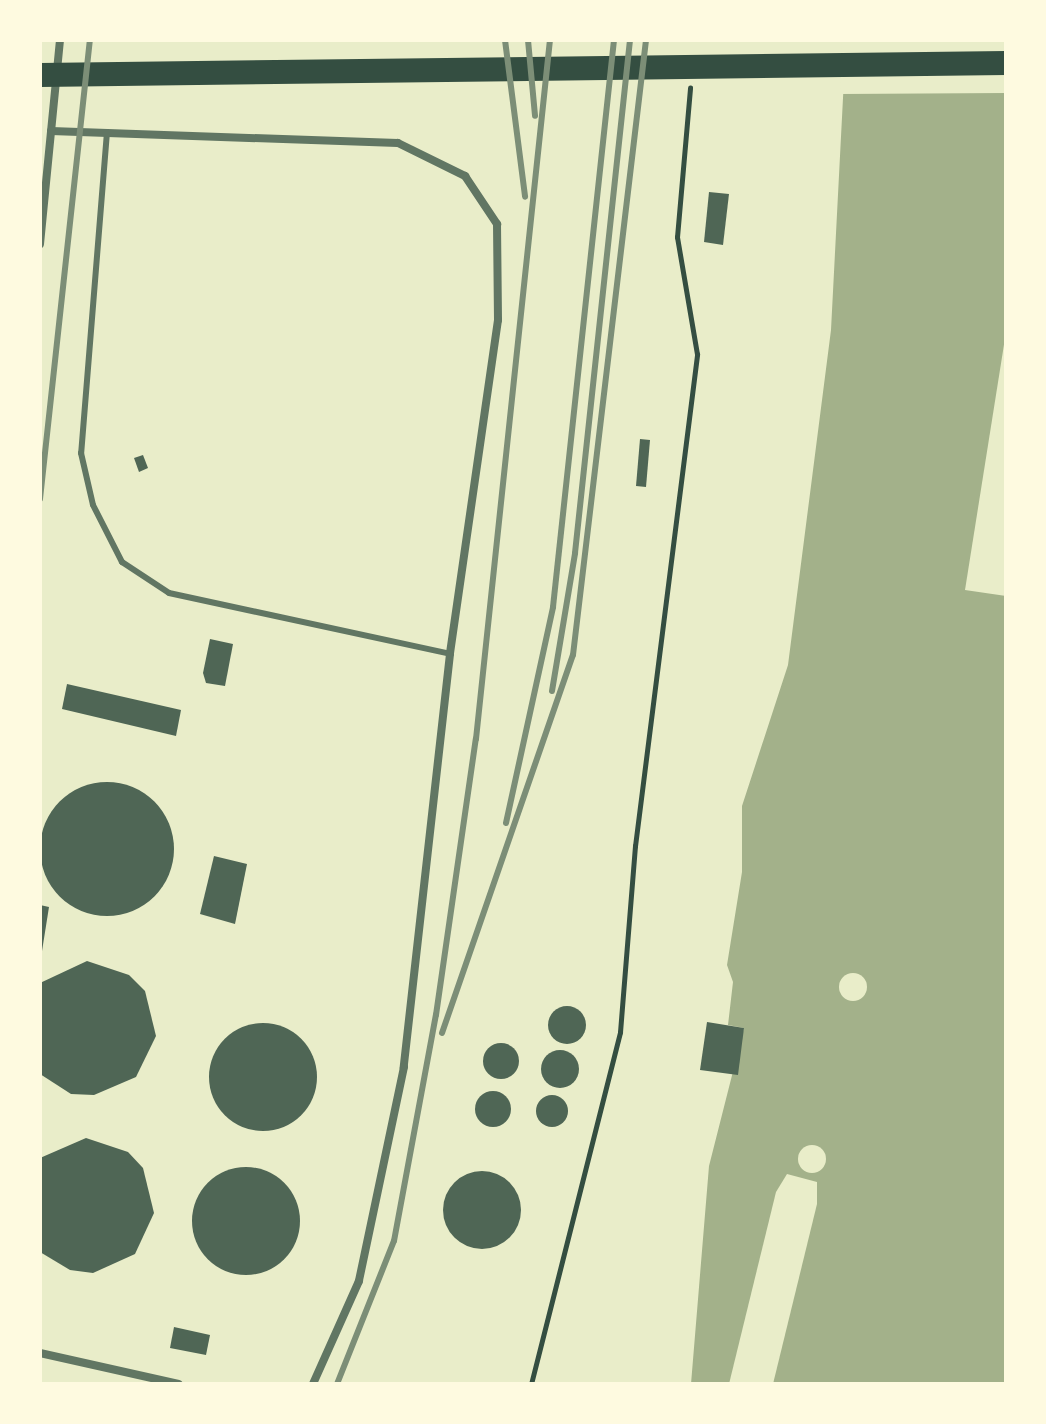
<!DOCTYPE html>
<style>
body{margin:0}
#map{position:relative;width:1046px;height:1424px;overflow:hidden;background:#e9edc9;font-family:"Roboto Condensed",sans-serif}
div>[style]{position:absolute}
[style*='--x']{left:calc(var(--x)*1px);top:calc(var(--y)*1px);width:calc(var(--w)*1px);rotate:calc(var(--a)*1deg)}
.water>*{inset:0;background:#a3b18a}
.pier>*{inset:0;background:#e9edc9}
.round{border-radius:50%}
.building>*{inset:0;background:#4f6655}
.path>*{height:5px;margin:-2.5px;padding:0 2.5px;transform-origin:2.5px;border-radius:2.5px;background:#344e41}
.service>*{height:6px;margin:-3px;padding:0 3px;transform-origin:3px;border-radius:3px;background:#617663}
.minor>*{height:8px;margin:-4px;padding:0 4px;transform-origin:4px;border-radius:4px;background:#617663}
.motorway>*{height:24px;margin:-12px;padding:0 12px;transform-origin:12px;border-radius:12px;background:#344e41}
.rail>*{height:6px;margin:-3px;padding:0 3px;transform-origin:3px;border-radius:3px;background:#7c8e77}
span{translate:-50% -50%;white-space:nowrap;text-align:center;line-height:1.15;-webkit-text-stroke:6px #fefae0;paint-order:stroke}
.frame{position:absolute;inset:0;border:42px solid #fefae0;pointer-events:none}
</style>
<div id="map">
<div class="water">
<i style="clip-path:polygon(846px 40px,1006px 40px,1006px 1384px,691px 1384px,709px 1166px,744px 1028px,728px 1025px,733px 982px,727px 965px,742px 872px,742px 806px,788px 665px,831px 330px)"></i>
</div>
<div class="pier">
<i style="clip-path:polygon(842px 40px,1006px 40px,1006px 93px,840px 94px)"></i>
<i style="clip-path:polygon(1006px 332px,1006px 596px,965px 590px)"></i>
<i class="round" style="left:839px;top:973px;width:28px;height:28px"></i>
<i class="round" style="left:798px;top:1145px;width:28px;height:28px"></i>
<i style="clip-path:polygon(787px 1174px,817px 1182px,817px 1204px,773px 1384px,729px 1384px,776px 1192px)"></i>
</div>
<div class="building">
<i style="clip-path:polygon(709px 192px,729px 194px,723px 245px,704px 242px)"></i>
<i style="clip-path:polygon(640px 439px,650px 440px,646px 487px,636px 486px)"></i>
<i style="clip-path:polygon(143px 455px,148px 468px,139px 472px,134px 458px)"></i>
<i style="clip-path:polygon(210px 639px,233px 644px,225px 686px,206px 683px,203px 673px)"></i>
<i style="clip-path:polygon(67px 684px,181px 710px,176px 736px,62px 709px)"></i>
<i class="round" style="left:40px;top:782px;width:134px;height:134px"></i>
<i style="clip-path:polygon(214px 856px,247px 864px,235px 924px,200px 914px)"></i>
<i style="clip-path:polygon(40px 905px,49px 907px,42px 951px,40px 951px)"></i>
<i style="clip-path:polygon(87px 961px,129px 975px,145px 991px,156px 1036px,136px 1077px,94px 1095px,71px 1094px,40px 1074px,40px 983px)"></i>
<i class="round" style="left:548px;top:1006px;width:38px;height:38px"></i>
<i style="clip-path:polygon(707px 1022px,744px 1028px,738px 1075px,700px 1070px)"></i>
<i class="round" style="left:209px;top:1023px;width:108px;height:108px"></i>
<i class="round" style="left:483px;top:1043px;width:36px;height:36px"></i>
<i class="round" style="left:541px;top:1050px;width:38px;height:38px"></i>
<i class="round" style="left:475px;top:1091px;width:36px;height:36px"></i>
<i class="round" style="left:536px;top:1095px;width:32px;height:32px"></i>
<i style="clip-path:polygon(86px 1138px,128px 1152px,143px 1168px,154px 1213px,135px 1254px,93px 1273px,70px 1270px,40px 1252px,40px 1158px)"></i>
<i class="round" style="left:192px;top:1167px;width:108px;height:108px"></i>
<i class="round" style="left:443px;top:1171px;width:78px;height:78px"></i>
<i style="clip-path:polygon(174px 1327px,210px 1335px,206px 1355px,170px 1348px)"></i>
</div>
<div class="path">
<i style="--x:531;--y:1384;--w:363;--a:-75.8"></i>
<i style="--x:620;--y:1032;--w:187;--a:-85.4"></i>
<i style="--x:635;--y:846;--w:496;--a:-82.8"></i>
<i style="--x:697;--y:354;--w:119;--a:-99.7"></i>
<i style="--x:677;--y:237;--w:150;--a:-85"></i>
</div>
<div class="service">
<i style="--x:107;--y:132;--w:322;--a:94.6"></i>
<i style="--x:81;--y:453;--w:53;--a:77"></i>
<i style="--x:93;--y:505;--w:64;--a:63"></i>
<i style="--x:122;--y:562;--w:56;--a:33.4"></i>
<i style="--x:169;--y:593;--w:288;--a:12.2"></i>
</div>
<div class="minor">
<i style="--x:51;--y:131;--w:347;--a:2"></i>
<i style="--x:398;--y:143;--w:75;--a:26.2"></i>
<i style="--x:465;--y:176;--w:58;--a:56.3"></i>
<i style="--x:497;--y:224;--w:96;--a:89.4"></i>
<i style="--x:498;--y:320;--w:337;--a:98.2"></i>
<i style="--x:450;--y:654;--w:416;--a:96.4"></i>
<i style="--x:404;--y:1067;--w:219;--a:101.9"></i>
<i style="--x:359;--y:1281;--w:113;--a:114.1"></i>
<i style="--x:40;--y:244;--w:205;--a:-84.4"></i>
<i style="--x:40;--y:1353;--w:142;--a:12.6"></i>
</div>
<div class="motorway">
<i style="--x:40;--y:75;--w:966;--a:-0.71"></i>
</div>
<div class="rail">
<i style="--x:505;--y:40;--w:158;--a:82.7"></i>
<i style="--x:528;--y:40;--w:76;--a:84.7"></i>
<i style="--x:40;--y:499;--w:462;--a:-83.8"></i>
<i style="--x:552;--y:691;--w:140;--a:-80.5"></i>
<i style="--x:575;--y:553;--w:516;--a:-83.88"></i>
<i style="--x:506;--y:823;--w:221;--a:-77.7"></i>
<i style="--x:553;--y:607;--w:570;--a:-83.86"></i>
<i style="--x:442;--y:1033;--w:400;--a:-70.9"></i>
<i style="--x:573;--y:655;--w:619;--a:-83.23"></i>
<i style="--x:337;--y:1384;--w:154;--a:-68.3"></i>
<i style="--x:394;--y:1241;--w:230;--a:-79.5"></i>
<i style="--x:436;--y:1015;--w:279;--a:-81.8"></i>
<i style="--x:476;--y:739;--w:703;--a:-83.96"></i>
</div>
<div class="frame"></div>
</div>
